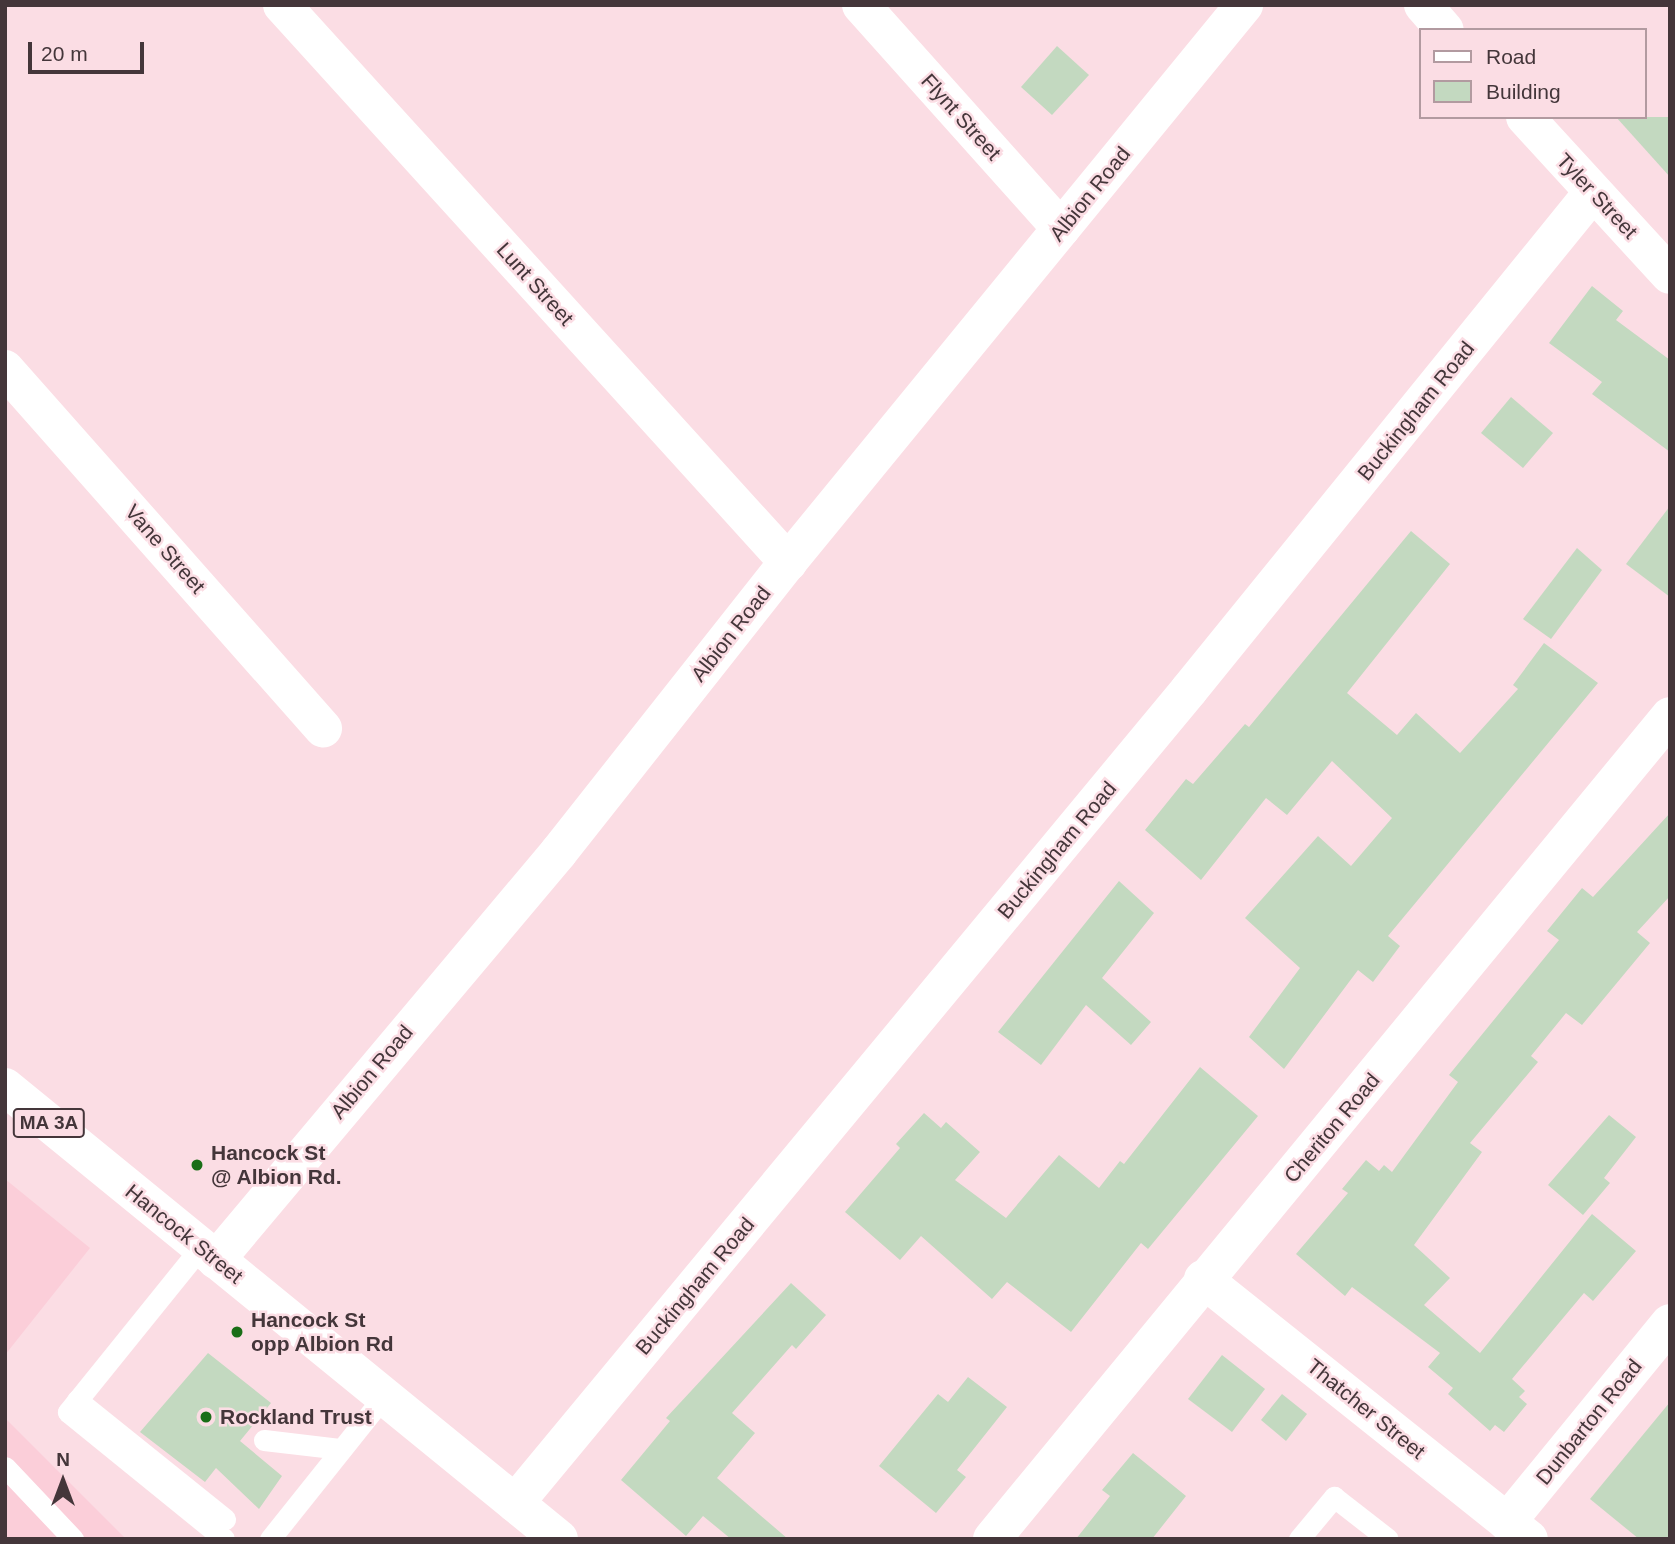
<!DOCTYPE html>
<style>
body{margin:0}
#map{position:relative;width:1675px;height:1544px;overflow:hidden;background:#fbdde4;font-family:Helvetica,sans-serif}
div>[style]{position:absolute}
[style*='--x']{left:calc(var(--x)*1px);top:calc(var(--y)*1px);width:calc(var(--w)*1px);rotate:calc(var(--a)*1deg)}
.built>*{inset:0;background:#fbced9}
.building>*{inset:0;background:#c3d9c0}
.lane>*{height:21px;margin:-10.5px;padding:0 10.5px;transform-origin:10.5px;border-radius:10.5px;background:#fff}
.street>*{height:38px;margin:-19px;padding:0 19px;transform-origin:19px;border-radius:19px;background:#fff}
.primary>*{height:38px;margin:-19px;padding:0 19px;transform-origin:19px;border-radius:19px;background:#fff}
.dots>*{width:19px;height:19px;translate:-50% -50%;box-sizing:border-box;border:4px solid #fbdde4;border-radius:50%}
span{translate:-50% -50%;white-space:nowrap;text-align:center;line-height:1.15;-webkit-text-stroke:5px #fbdde4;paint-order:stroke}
.shield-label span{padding:2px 5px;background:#fbdde4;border:2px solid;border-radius:5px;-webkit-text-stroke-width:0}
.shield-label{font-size:19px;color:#44363a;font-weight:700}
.street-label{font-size:21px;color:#44363a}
.poi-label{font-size:21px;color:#44363a;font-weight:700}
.left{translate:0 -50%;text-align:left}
.frame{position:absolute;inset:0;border:7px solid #44363a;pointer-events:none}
.legend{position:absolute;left:1419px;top:28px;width:228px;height:91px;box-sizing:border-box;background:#fbdde4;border:2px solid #b29aa0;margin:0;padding:9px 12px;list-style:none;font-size:21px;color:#44363a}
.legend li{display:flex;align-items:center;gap:14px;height:35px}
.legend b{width:35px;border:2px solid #b29aa0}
.north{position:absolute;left:28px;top:1446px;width:70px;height:70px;-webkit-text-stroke:5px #fbdde4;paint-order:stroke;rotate:0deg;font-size:19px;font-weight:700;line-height:28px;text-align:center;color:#44363a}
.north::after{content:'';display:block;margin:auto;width:24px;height:32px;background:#44363a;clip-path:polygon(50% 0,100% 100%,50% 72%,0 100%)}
.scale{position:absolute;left:28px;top:42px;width:116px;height:32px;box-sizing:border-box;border:4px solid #44363a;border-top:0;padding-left:9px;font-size:21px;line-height:24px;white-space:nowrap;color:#44363a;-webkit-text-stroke:5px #fbdde4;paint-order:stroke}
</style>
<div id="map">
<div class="built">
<i style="clip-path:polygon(5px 1179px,90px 1248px,5px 1355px)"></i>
<i style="clip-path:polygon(5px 1418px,126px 1539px,5px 1539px)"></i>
</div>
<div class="building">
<i style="clip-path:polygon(1057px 46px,1089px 75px,1052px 115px,1021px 87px)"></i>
<i style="clip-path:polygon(1616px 117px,1670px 117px,1670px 177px)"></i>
<i style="clip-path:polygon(1592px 286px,1623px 311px,1616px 320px,1670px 360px,1670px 452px,1592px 394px,1602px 382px,1549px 343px)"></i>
<i style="clip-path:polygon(1511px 397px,1553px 433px,1523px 468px,1481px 433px)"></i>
<i style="clip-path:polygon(1670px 506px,1670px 597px,1626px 564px)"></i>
<i style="clip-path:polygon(1411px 531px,1450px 564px,1347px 693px,1397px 735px,1416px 713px,1460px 753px,1518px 689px,1513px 685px,1544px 643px,1598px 683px,1388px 936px,1400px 946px,1373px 982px,1358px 970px,1284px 1069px,1249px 1037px,1300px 968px,1245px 918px,1318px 836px,1351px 866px,1392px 818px,1332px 761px,1287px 815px,1266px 798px,1201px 880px,1145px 830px,1186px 779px,1193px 784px,1245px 724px,1249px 727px)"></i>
<i style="clip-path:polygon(1577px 548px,1602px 570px,1551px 639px,1523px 619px)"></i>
<i style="clip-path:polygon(1670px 813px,1670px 896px,1637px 932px,1650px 943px,1582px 1025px,1566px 1013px,1531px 1056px,1538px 1062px,1470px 1143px,1482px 1152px,1414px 1245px,1450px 1278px,1424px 1305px,1480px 1353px,1592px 1214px,1636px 1251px,1593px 1301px,1584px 1293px,1512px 1379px,1525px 1391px,1519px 1397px,1527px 1404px,1504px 1432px,1495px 1425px,1490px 1431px,1448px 1394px,1453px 1388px,1428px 1367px,1440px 1353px,1352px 1287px,1345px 1296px,1296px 1254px,1348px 1193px,1342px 1189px,1366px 1160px,1379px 1171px,1384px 1165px,1392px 1172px,1458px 1082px,1449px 1075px,1559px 940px,1547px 931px,1582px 888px,1593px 897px)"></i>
<i style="clip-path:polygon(1119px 881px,1154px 913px,1102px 978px,1151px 1022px,1131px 1045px,1086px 1005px,1041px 1065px,998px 1032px)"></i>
<i style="clip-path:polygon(1200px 1067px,1258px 1116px,1148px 1249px,1141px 1243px,1071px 1332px,1007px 1282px,992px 1299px,921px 1236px,900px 1260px,845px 1212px,900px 1148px,896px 1144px,924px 1113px,941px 1128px,946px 1122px,980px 1152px,955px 1180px,1006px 1218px,1059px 1155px,1099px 1188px,1120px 1161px,1124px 1164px)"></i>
<i style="clip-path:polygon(1609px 1115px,1636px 1137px,1604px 1178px,1610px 1183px,1583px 1215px,1548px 1185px)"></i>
<i style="clip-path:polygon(791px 1283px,826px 1315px,796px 1349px,792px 1345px,732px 1413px,755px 1433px,717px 1478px,788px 1539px,731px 1539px,703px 1516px,686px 1536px,621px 1480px,670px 1421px,666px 1418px)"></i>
<i style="clip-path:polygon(208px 1353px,271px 1403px,240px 1441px,282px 1476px,259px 1509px,216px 1468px,205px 1482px,140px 1432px)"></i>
<i style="clip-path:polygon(1222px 1355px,1265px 1389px,1232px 1432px,1188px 1399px)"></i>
<i style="clip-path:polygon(968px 1377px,1007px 1407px,957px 1470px,966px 1477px,936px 1513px,879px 1466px,938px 1394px,948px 1402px)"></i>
<i style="clip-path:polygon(1282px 1394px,1307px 1414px,1286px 1441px,1261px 1420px)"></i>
<i style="clip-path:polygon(1670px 1402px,1670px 1539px,1639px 1539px,1590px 1499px)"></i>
<i style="clip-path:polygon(1133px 1453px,1186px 1496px,1152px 1539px,1076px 1539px,1110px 1496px,1102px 1490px)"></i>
</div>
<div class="lane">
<i style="--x:201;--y:1247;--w:212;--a:128.9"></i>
<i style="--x:68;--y:1412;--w:201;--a:39.1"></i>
<i style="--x:77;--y:1400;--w:190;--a:38.8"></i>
<i style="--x:264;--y:1440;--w:78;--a:6.7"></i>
<i style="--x:5;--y:1467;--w:99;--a:46.6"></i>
<i style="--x:270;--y:1539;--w:183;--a:-51.4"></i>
<i style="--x:1299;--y:1539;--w:55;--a:-50.2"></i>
<i style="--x:1334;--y:1497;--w:68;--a:37.9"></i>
</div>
<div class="street">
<i style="--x:282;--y:5;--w:753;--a:47.75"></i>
<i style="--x:861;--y:5;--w:300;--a:48.2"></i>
<i style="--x:1423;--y:5;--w:33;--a:49"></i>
<i style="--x:1525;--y:117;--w:214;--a:47.5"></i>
<i style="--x:5;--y:369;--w:480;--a:48.5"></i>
<i style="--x:216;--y:1260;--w:532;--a:-49.96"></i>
<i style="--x:558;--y:853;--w:371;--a:-51.7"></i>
<i style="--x:788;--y:562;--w:720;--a:-50.69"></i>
<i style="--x:1203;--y:1279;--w:417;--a:38.6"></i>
<i style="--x:515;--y:1503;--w:1056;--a:-50.34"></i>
<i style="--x:1189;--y:690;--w:641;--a:-50.95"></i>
<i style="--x:1507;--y:1522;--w:257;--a:-50.7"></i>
<i style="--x:992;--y:1539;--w:1066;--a:-50.52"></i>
</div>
<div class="primary">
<i style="--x:5;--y:1087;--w:715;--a:39.21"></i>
</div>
<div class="dots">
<i style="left:197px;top:1165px;background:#1a6e17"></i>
<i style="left:237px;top:1332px;background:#1a6e17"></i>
<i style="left:206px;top:1417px;background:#1a6e17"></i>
</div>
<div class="shield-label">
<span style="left:49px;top:1123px">MA 3A</span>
</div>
<div class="street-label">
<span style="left:961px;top:117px;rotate:48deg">Flynt Street</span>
<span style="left:1090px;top:194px;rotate:-51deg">Albion Road</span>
<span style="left:1597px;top:196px;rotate:47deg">Tyler Street</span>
<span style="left:535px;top:284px;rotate:48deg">Lunt Street</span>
<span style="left:1416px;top:411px;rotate:-51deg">Buckingham Road</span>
<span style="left:165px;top:549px;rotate:49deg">Vane Street</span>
<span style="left:731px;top:634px;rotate:-52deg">Albion Road</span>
<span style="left:1057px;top:850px;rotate:-50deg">Buckingham Road</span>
<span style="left:372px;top:1072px;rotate:-50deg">Albion Road</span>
<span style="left:1332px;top:1128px;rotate:-50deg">Cheriton Road</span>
<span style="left:184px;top:1234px;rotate:39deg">Hancock Street</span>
<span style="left:695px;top:1286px;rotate:-50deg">Buckingham Road</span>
<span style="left:1366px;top:1409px;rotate:39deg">Thatcher Street</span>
<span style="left:1589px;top:1422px;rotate:-51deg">Dunbarton Road</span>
</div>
<div class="poi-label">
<span class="left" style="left:211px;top:1165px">Hancock St<br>@ Albion Rd.</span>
<span class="left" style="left:251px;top:1332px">Hancock St<br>opp Albion Rd</span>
<span class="left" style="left:220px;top:1417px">Rockland Trust</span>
</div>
<div class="frame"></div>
<ul class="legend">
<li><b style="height:9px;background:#fff"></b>Road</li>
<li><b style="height:19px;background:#c3d9c0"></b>Building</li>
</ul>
<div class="north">N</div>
<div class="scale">20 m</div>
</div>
